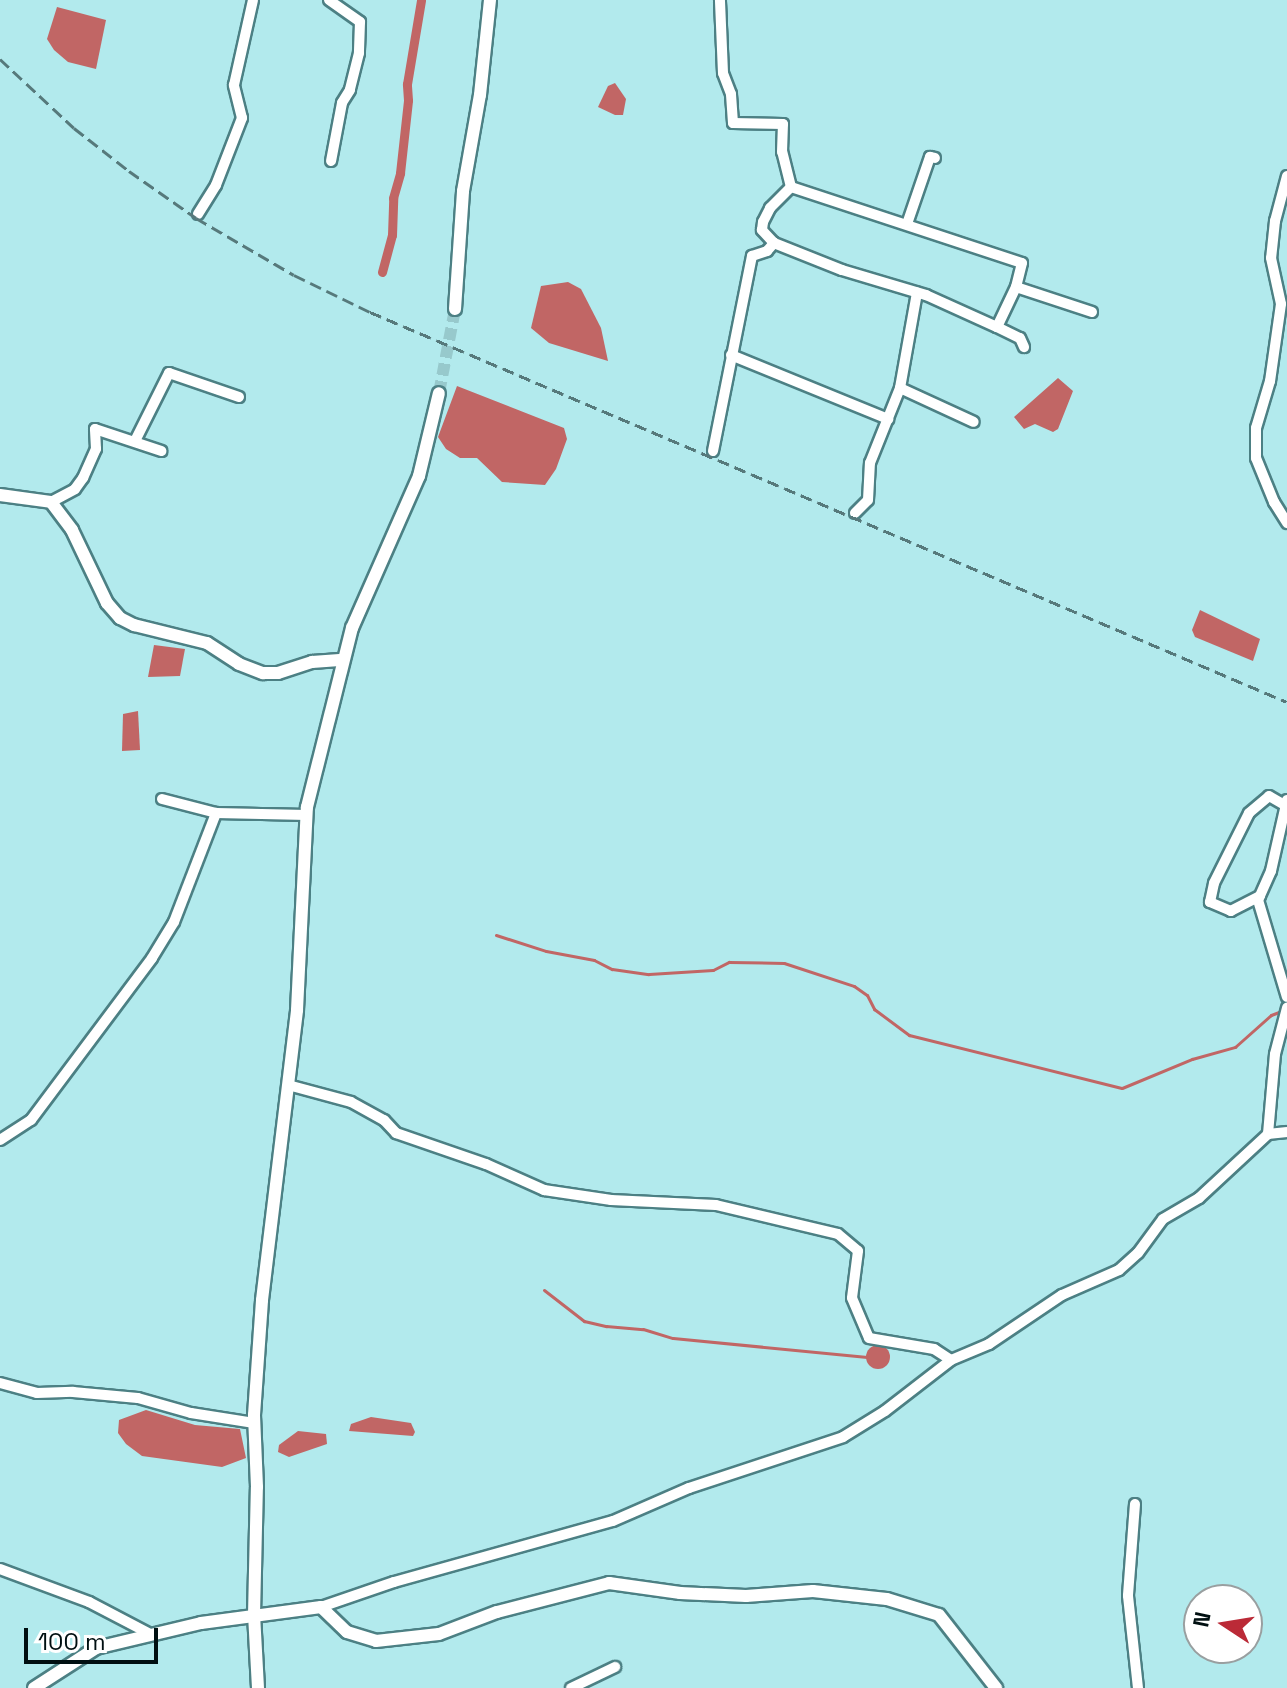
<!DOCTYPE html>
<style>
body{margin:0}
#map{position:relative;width:1287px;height:1688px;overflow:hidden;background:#b2eaed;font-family:"Space Grotesk",sans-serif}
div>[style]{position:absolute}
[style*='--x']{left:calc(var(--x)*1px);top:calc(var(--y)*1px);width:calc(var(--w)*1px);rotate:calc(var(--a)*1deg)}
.water>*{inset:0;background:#c16665}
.round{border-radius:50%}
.stream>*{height:3px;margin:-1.5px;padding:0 1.5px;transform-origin:1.5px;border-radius:1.5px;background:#c16665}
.canal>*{height:9px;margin:-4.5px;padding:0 4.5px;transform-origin:4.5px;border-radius:4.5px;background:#c16665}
.tertiary-tunnel>*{height:12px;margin-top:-6px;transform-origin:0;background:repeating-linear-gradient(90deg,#97c9cc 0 12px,transparent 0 18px)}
.roads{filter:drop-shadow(2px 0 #4c8084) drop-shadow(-2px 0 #4c8084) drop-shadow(0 2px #4c8084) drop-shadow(0 -2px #4c8084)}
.minor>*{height:10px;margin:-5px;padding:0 5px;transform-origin:5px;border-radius:5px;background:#fff}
.tertiary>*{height:12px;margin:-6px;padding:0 6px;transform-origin:6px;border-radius:6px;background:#fff}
.rail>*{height:3px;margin-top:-1.5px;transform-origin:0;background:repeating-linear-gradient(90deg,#56797b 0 12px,transparent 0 18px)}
span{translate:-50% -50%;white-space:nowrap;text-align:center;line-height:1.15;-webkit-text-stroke:8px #fff;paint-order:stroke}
.north{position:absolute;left:1183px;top:1584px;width:80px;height:80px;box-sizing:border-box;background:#fff;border:2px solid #999fa0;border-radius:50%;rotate:282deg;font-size:22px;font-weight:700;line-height:32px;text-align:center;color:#000f11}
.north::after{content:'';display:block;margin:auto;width:28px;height:36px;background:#bb2a37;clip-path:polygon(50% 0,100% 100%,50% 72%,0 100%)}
.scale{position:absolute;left:24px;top:1628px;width:134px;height:36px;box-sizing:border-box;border:4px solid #000f11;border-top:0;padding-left:10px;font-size:24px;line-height:28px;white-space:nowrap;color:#000f11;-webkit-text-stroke:6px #fff;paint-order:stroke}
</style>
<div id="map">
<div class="water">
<i style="clip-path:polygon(57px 7px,106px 20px,96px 69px,68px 62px,54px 50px,47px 39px)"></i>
<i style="clip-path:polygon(615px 83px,626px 99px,623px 115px,615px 115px,598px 107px,608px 86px)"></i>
<i style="clip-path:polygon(568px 282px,581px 289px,601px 328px,608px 361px,549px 343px,531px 328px,541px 286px)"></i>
<i style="clip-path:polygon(1058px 378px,1073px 391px,1058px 429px,1053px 432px,1035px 424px,1024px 429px,1014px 417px)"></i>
<i style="clip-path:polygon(457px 386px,564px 428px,567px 439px,556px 469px,545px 485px,502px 482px,477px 458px,460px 458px,446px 449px,438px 437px)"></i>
<i style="clip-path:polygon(1200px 610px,1260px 639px,1253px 661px,1195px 637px,1192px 630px)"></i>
<i style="clip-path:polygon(154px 645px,185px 649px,180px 676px,148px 677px)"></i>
<i style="clip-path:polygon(138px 711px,140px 750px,122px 751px,123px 714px)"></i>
<i class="round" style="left:866px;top:1345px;width:24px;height:24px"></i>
<i style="clip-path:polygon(146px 1410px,195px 1425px,240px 1429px,246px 1458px,222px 1467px,142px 1456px,126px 1444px,118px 1433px,119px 1420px)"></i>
<i style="clip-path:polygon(371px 1417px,411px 1423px,415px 1432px,413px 1436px,349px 1431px,351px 1424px)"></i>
<i style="clip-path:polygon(298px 1431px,326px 1434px,327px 1444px,289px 1457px,278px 1452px,279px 1445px)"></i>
</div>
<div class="stream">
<i style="--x:496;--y:935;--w:52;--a:17.7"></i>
<i style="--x:546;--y:951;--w:49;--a:10.6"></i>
<i style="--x:594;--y:960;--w:20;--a:27"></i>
<i style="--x:612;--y:969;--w:37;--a:8"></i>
<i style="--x:649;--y:974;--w:64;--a:-3.6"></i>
<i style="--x:713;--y:970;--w:18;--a:-27"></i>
<i style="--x:729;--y:962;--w:55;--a:1"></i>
<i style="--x:784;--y:963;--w:74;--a:18.2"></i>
<i style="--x:854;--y:986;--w:16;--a:35"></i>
<i style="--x:867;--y:995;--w:16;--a:63"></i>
<i style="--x:874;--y:1009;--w:44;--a:36.6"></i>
<i style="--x:909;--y:1035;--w:219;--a:14"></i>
<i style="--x:1122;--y:1088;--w:76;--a:-22.5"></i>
<i style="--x:1192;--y:1059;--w:45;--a:-15.6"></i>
<i style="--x:1235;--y:1047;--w:48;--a:-41.6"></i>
<i style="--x:1271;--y:1015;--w:14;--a:-21"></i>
<i style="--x:544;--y:1290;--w:51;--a:37.8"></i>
<i style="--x:584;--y:1321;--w:23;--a:13"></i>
<i style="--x:606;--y:1326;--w:37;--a:5"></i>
<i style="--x:643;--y:1329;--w:31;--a:17"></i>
<i style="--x:673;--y:1338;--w:195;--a:5.6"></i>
</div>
<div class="canal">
<i style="--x:382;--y:272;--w:38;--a:-75"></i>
<i style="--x:392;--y:235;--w:37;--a:-88"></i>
<i style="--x:393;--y:198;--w:26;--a:-74"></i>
<i style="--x:400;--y:173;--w:73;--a:-83.7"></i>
<i style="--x:408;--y:100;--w:16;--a:-94"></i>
<i style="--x:407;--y:84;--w:85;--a:-80.5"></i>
</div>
<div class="tertiary-tunnel">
<i style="--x:439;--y:393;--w:86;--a:-79.2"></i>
</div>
<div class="roads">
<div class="minor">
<i style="--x:329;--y:0;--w:38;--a:35"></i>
<i style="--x:360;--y:22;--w:31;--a:92"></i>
<i style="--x:359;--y:53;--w:38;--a:104"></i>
<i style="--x:350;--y:90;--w:15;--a:122"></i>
<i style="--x:342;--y:103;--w:59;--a:100.7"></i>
<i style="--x:1287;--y:176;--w:47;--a:104.9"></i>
<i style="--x:1275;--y:221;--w:37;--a:96"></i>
<i style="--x:1271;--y:258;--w:47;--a:77.7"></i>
<i style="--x:1281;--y:304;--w:78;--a:98.1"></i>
<i style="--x:1270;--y:381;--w:49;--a:106.6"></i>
<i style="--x:1256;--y:428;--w:30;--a:90"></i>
<i style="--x:1256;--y:458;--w:48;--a:67.8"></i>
<i style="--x:1274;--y:502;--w:25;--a:58"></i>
<i style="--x:791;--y:187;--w:243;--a:18.2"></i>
<i style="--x:1022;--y:263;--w:25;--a:104"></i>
<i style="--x:198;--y:214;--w:34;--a:-58"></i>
<i style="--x:216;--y:185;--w:72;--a:-68.8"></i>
<i style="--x:242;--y:118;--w:34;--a:-104"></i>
<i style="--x:234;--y:85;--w:87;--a:-77.4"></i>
<i style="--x:907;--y:224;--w:71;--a:-71.1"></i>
<i style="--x:930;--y:157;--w:5;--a:11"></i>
<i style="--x:774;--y:243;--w:73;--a:21.7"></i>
<i style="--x:842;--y:270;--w:88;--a:16.6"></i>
<i style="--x:926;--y:295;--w:78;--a:24.3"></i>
<i style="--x:997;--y:327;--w:44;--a:-64.6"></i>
<i style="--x:1016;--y:287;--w:80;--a:18.2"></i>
<i style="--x:997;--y:327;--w:25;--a:26"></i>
<i style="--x:1020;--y:338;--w:10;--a:66"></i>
<i style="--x:731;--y:355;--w:170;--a:22.2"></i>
<i style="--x:900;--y:388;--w:81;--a:24.7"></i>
<i style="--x:135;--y:441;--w:76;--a:-63.4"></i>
<i style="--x:169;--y:373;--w:74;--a:18.9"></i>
<i style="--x:713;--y:451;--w:199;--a:-78.7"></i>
<i style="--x:752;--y:256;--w:16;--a:-18"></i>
<i style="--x:767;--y:251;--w:11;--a:-49"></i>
<i style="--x:774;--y:243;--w:18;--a:-133"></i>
<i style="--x:762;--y:230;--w:8;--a:-83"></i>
<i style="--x:763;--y:222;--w:16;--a:-63"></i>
<i style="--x:770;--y:208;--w:30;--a:-45"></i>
<i style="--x:791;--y:187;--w:36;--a:-104"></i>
<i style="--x:782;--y:152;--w:28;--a:-88"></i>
<i style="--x:783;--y:124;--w:50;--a:-178.9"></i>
<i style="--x:733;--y:123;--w:29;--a:-94"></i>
<i style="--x:731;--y:94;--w:22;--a:-111"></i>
<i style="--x:723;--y:73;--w:73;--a:-92.4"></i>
<i style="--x:51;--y:502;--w:27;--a:-28"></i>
<i style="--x:75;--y:489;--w:14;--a:-54"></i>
<i style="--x:83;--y:478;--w:32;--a:-66"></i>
<i style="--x:96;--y:449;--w:20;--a:-93"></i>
<i style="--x:95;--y:429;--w:70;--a:18.4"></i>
<i style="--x:855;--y:513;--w:18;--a:-45"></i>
<i style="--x:868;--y:500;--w:37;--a:-87"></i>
<i style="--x:870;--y:463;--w:81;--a:-68.2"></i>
<i style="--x:900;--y:388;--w:97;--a:-79.9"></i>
<i style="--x:162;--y:799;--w:56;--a:14.5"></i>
<i style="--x:216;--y:813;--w:91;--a:1.3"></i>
<i style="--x:1287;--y:800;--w:73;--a:102.7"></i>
<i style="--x:1271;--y:871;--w:32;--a:114"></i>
<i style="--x:1258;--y:900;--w:101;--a:73.4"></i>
<i style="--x:1260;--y:896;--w:33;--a:153"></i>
<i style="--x:1231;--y:911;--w:23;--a:-157"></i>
<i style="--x:1210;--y:902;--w:19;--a:-78"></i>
<i style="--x:1214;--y:883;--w:78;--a:-63.4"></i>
<i style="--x:1249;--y:813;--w:26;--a:-40"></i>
<i style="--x:1269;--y:796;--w:20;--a:30"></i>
<i style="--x:288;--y:1085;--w:65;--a:15.1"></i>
<i style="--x:351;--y:1102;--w:38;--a:29"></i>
<i style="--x:384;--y:1120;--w:18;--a:47"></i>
<i style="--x:396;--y:1133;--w:95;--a:19"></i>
<i style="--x:486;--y:1164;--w:64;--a:24.1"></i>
<i style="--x:544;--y:1190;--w:68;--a:8.5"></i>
<i style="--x:611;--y:1200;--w:105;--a:2.7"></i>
<i style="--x:716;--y:1205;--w:125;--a:13.4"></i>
<i style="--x:838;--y:1234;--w:26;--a:40"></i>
<i style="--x:858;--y:1251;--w:47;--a:97.3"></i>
<i style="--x:852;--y:1298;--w:43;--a:67"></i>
<i style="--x:869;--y:1338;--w:66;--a:9.6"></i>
<i style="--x:934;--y:1349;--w:20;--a:33"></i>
<i style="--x:1268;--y:1134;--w:19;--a:-6"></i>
<i style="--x:0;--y:1140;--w:37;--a:-33"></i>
<i style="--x:31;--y:1120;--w:202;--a:-53.2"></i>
<i style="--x:152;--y:958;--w:42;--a:-58.6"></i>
<i style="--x:174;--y:922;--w:117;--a:-68.9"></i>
<i style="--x:0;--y:1383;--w:38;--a:15"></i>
<i style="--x:37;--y:1393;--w:36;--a:-2"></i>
<i style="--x:73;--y:1392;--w:65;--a:5.3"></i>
<i style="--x:138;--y:1398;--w:55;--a:15.8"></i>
<i style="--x:191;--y:1413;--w:64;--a:9"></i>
<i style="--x:1135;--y:1504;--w:92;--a:94.4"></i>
<i style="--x:1128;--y:1596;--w:93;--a:83.8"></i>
<i style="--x:0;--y:1569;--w:95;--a:20.3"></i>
<i style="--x:89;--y:1602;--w:71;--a:27.6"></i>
<i style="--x:321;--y:1607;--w:77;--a:-18.9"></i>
<i style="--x:394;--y:1582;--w:227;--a:-15.6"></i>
<i style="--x:613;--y:1521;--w:83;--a:-23.5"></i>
<i style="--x:689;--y:1488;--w:162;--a:-18.3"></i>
<i style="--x:843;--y:1437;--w:49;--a:-31.8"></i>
<i style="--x:885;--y:1411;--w:83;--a:-37.7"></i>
<i style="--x:951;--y:1360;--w:41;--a:-22.8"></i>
<i style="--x:989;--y:1344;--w:88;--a:-33.9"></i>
<i style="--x:1062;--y:1295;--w:62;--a:-23.7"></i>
<i style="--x:1119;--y:1270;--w:25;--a:-42"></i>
<i style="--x:1138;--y:1253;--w:42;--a:-53.7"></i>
<i style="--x:1163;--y:1219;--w:42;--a:-30.3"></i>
<i style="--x:1199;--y:1198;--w:94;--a:-42.8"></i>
<i style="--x:1268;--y:1134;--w:80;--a:-85"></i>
<i style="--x:1275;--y:1054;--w:48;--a:-75.4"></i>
<i style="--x:571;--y:1688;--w:49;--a:-25.5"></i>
</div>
<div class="tertiary">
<i style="--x:455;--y:309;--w:118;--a:-86.1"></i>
<i style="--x:463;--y:191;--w:97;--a:-80"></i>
<i style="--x:480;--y:95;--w:96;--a:-84"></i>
<i style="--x:0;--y:495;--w:51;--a:7.8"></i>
<i style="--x:51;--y:502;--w:35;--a:53"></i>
<i style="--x:72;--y:530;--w:81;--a:64.4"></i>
<i style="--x:107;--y:603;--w:20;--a:49"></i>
<i style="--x:120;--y:618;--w:16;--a:27"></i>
<i style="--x:134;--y:625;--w:75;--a:13.9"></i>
<i style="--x:207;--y:643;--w:38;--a:33"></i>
<i style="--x:239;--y:664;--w:26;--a:21"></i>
<i style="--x:263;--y:673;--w:15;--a:0"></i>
<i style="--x:278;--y:673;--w:36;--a:-18"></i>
<i style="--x:312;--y:662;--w:31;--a:-4"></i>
<i style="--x:34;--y:1688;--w:74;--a:-32.8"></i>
<i style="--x:96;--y:1648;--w:108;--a:-13.4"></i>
<i style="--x:201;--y:1623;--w:121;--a:-7.6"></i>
<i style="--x:321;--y:1607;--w:36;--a:44"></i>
<i style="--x:347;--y:1632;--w:30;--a:17"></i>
<i style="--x:376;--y:1641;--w:63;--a:-6.3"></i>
<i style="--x:439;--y:1634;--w:62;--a:-20.8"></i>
<i style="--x:497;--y:1612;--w:116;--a:-14.5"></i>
<i style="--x:609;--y:1583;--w:72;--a:8"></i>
<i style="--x:680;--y:1593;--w:66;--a:2.6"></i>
<i style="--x:746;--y:1596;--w:67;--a:-4.3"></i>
<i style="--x:813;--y:1591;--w:74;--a:6.2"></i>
<i style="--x:887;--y:1599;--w:54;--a:17.1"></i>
<i style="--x:939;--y:1615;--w:93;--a:52"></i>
<i style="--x:258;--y:1688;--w:73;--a:-93.1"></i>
<i style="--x:254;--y:1615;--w:128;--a:-88.7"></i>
<i style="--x:257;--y:1487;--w:72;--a:-92.4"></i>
<i style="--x:254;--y:1415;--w:115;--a:-86"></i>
<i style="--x:262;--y:1300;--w:292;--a:-83.1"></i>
<i style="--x:297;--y:1010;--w:203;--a:-87.2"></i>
<i style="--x:307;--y:807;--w:185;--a:-75.9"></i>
<i style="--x:352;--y:628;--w:166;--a:-66.2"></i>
<i style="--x:419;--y:476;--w:85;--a:-76.5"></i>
</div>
</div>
<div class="rail">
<i style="--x:0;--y:59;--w:101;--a:43"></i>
<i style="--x:74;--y:128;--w:70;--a:38"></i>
<i style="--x:129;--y:171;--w:82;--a:35"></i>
<i style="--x:196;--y:218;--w:113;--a:30.2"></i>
<i style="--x:294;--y:275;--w:85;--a:26"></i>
<i style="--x:370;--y:312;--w:996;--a:23.04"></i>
</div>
<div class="north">N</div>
<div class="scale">100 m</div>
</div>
